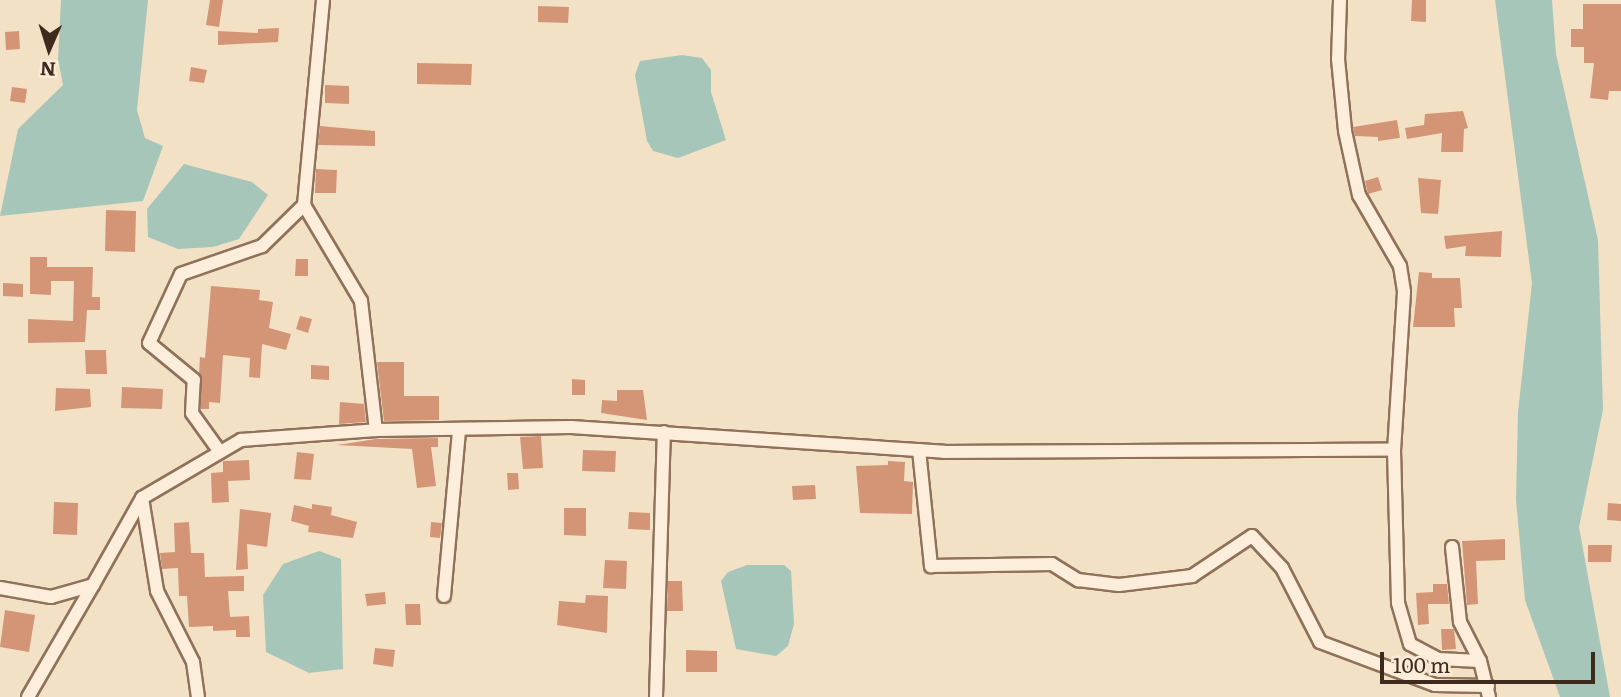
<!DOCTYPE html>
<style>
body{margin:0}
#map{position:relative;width:1621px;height:697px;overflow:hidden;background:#f3e1c5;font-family:Literata,serif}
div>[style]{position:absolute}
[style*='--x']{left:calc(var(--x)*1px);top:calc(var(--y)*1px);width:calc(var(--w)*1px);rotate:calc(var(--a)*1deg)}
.water>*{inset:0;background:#a7c6ba}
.building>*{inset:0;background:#d49577}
.roads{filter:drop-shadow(2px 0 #907159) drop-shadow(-2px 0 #907159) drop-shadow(0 2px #907159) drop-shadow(0 -2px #907159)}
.minor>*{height:12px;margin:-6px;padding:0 6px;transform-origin:6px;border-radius:6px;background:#fceeda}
span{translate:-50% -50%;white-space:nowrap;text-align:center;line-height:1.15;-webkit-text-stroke:5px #f9ebd6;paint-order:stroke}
.north{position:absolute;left:14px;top:14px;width:70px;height:70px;-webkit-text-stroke:5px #f9ebd6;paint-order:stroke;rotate:183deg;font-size:19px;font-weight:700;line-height:28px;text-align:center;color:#3f2b1e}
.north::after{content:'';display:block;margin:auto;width:24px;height:32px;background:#3f2b1e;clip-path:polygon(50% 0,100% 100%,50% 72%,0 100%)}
.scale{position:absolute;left:1380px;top:652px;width:215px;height:32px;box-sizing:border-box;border:4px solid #3f2b1e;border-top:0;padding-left:9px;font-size:21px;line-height:24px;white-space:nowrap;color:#3f2b1e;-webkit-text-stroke:5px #f9ebd6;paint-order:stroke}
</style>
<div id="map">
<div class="water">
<i style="clip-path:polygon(61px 0,148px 0,137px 110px,145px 138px,163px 146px,143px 201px,0 216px,18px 129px,63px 85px,58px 59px)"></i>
<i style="clip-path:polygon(1495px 0,1552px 0,1556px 54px,1598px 240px,1603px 410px,1579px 527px,1610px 697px,1560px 697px,1525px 600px,1516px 500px,1518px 412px,1532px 283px)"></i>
<i style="clip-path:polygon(682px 55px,702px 58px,711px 70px,711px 92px,726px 140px,678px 158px,653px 151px,647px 141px,635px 75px,640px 61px)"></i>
<i style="clip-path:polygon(184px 164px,252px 182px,268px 195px,239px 239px,213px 247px,178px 249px,148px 237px,147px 209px)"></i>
<i style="clip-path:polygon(319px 551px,341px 559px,343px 669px,309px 673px,266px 652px,263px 595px,283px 564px)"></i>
<i style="clip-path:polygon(747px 565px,784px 565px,791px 571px,794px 624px,788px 646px,776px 656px,736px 649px,721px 581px,728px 572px)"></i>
</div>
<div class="building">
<i style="clip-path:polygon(210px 0,223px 0,219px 27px,206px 25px)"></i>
<i style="clip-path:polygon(1412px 0,1426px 0,1426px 22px,1411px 21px)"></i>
<i style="clip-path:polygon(1583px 4px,1621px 4px,1621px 91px,1609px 91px,1608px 100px,1590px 98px,1594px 63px,1584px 63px,1584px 47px,1571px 47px,1571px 29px,1583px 29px)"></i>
<i style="clip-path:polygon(538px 6px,569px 7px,568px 23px,538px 22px)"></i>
<i style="clip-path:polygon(279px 28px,278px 42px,218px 45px,218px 31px,258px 33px,258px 29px)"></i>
<i style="clip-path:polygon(19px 31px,20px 49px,6px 50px,5px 32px)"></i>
<i style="clip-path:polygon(417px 63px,472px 64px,471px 85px,417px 84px)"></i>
<i style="clip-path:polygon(191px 67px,207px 70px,204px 83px,189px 81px)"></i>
<i style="clip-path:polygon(325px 85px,349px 86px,349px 104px,325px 103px)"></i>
<i style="clip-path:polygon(12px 87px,27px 89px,25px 103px,10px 101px)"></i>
<i style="clip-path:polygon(1463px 111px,1468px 128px,1464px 129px,1463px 152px,1441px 152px,1442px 133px,1407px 139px,1405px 128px,1424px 125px,1425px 114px)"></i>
<i style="clip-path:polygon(1397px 120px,1400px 138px,1378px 141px,1378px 137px,1355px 136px,1353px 127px)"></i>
<i style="clip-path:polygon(320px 126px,375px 131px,375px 146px,318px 145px)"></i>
<i style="clip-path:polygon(316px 169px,337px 170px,336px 193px,315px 193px)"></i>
<i style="clip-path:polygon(1378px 177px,1382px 190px,1368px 194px,1365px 181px)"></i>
<i style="clip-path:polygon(1418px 178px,1441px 180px,1438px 214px,1421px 213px)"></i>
<i style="clip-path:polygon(106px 210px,136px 211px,135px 252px,105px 251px)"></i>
<i style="clip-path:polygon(1502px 231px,1501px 257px,1465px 256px,1466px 246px,1446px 249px,1444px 236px)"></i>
<i style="clip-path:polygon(30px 257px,47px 257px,47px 267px,93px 267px,92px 297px,100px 297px,100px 310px,87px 310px,85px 342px,28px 343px,28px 319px,73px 321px,74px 281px,51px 281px,51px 295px,30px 294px)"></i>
<i style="clip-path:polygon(296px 259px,308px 259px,308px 276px,295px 276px)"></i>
<i style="clip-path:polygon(1419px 272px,1432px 273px,1432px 278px,1460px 278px,1462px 308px,1454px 308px,1455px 327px,1413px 327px)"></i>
<i style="clip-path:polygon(3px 283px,23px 284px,23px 297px,3px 296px)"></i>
<i style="clip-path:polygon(211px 286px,260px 290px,259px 300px,273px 302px,269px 328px,291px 334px,286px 350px,262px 344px,260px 378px,249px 377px,250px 358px,223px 355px,220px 403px,209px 402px,209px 409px,201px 409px,199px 373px,200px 357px,205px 358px)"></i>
<i style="clip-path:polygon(300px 316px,312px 319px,308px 333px,296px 329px)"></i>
<i style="clip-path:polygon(85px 350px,106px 350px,107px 374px,86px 374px)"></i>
<i style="clip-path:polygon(377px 362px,404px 362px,404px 396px,439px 396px,439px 420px,384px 421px)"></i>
<i style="clip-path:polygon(311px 365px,329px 366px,329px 380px,311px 379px)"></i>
<i style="clip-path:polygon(572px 379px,585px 380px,585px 395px,572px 395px)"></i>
<i style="clip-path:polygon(122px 387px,163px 389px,162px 409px,121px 408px)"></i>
<i style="clip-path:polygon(56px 388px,90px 389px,91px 407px,55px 411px)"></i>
<i style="clip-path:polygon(617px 390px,643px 390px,647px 420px,601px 413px,602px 400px,617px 401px)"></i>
<i style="clip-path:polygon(340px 402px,364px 404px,366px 422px,339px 424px)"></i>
<i style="clip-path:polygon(541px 436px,543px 468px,523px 469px,520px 437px)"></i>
<i style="clip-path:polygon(438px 438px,438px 447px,431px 447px,436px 486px,417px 488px,412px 449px,337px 445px,376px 439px)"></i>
<i style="clip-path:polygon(583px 450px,616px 451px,615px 472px,582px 471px)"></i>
<i style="clip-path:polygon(297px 452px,314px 454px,311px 480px,294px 479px)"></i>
<i style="clip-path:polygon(249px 460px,250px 480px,228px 481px,229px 502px,212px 503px,211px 473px,223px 472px,223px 461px)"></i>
<i style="clip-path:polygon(888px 461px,905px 462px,904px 481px,913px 482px,912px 514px,860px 513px,856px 466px,888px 465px)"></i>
<i style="clip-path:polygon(507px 473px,518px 473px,519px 489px,508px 490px)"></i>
<i style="clip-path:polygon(815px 485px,816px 499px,793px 500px,792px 486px)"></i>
<i style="clip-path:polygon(54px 502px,78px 503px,77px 535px,53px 534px)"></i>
<i style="clip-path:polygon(1608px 503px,1621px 504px,1621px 521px,1607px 520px)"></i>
<i style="clip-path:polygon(312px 504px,332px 507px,331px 515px,357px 522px,353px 538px,308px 532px,309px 526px,291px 521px,294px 505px,312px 509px)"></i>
<i style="clip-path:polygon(564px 508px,586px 508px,586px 536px,564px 535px)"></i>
<i style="clip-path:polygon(240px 509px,271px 513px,267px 547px,247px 544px,248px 569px,236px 570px)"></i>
<i style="clip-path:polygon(629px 512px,650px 513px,650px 530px,628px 529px)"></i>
<i style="clip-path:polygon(189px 522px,191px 553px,204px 553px,205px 577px,244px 576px,244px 591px,228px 591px,230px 617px,249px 616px,250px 637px,236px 637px,236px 630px,213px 631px,213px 626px,189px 627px,187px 596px,179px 596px,178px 568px,162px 569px,160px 553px,175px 552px,174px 523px)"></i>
<i style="clip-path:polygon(431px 522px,442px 523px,440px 538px,430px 537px)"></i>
<i style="clip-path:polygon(1505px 539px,1505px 560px,1476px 561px,1478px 604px,1467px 605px,1462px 541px)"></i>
<i style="clip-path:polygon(1588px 545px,1612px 545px,1611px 562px,1588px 562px)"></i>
<i style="clip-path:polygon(605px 560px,627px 561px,626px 589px,603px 588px)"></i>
<i style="clip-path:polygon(668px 581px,682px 581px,683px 611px,667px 611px)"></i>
<i style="clip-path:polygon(1433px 584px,1447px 584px,1449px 604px,1428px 604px,1429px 624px,1418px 625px,1416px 593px,1433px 592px)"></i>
<i style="clip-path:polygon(385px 592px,386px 604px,367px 606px,365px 594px)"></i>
<i style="clip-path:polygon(586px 595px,608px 596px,607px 633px,557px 625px,559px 601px,585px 603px)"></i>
<i style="clip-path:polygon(405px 604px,420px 604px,421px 625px,406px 625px)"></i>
<i style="clip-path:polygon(5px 610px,35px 615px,29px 652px,0 647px)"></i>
<i style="clip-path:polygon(1441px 629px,1454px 629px,1456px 649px,1442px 650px)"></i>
<i style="clip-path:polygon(375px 648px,395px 650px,393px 667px,373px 664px)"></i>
<i style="clip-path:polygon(686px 650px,717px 651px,717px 672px,686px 672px)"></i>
</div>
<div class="roads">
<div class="minor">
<i style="--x:323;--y:0;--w:206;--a:95.3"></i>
<i style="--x:304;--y:205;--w:112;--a:59.3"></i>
<i style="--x:361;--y:301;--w:130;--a:83.4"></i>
<i style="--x:1340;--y:0;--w:59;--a:91.9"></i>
<i style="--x:1338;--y:59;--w:72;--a:84.4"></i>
<i style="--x:1345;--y:131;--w:66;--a:77.7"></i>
<i style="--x:1359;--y:195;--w:82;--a:60"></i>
<i style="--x:1400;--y:266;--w:26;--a:81"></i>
<i style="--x:1404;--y:292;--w:158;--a:93.6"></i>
<i style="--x:919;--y:450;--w:117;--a:84.1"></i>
<i style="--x:931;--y:566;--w:121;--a:-0.9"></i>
<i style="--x:1052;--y:564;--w:31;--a:32"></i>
<i style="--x:1078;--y:580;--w:41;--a:7"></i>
<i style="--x:1119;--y:585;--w:74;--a:-7"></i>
<i style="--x:1192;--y:576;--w:72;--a:-33.7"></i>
<i style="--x:1252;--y:536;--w:44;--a:46.8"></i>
<i style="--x:1282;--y:568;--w:83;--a:62.8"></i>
<i style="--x:1320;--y:642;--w:123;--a:20.5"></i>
<i style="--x:1435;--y:685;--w:53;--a:1.1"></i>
<i style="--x:220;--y:452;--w:48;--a:-125.7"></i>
<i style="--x:192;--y:413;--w:33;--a:-87"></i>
<i style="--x:194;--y:380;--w:58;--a:-140.6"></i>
<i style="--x:149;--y:343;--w:76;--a:-65.1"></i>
<i style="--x:181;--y:274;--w:86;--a:-19.1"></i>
<i style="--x:262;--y:246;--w:59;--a:-44.3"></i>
<i style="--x:142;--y:498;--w:94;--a:80.8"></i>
<i style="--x:157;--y:591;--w:80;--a:63.1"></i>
<i style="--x:193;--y:662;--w:35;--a:82"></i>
<i style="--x:1452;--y:547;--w:75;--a:83.9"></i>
<i style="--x:1460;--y:622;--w:44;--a:62.9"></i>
<i style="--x:0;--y:588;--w:52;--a:10"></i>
<i style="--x:51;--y:597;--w:44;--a:-15.9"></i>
<i style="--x:93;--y:585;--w:100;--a:-60.6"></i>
<i style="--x:142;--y:498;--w:115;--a:-30.4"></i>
<i style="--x:241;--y:440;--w:135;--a:-4.2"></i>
<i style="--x:376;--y:430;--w:195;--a:-0.9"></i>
<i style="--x:571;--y:427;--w:374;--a:3.8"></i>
<i style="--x:944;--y:452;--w:450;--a:-0.3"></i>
<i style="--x:1394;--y:450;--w:153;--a:88.5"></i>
<i style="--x:1398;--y:603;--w:43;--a:73.7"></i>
<i style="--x:1410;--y:644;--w:32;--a:28"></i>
<i style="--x:1438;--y:659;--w:42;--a:2.7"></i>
<i style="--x:1480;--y:661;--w:37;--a:76"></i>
<i style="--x:444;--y:596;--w:166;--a:-84.8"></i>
<i style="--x:28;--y:697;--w:129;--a:-59.9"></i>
<i style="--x:656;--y:697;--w:265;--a:-88.3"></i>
</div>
</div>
<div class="north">N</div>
<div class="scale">100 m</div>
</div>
